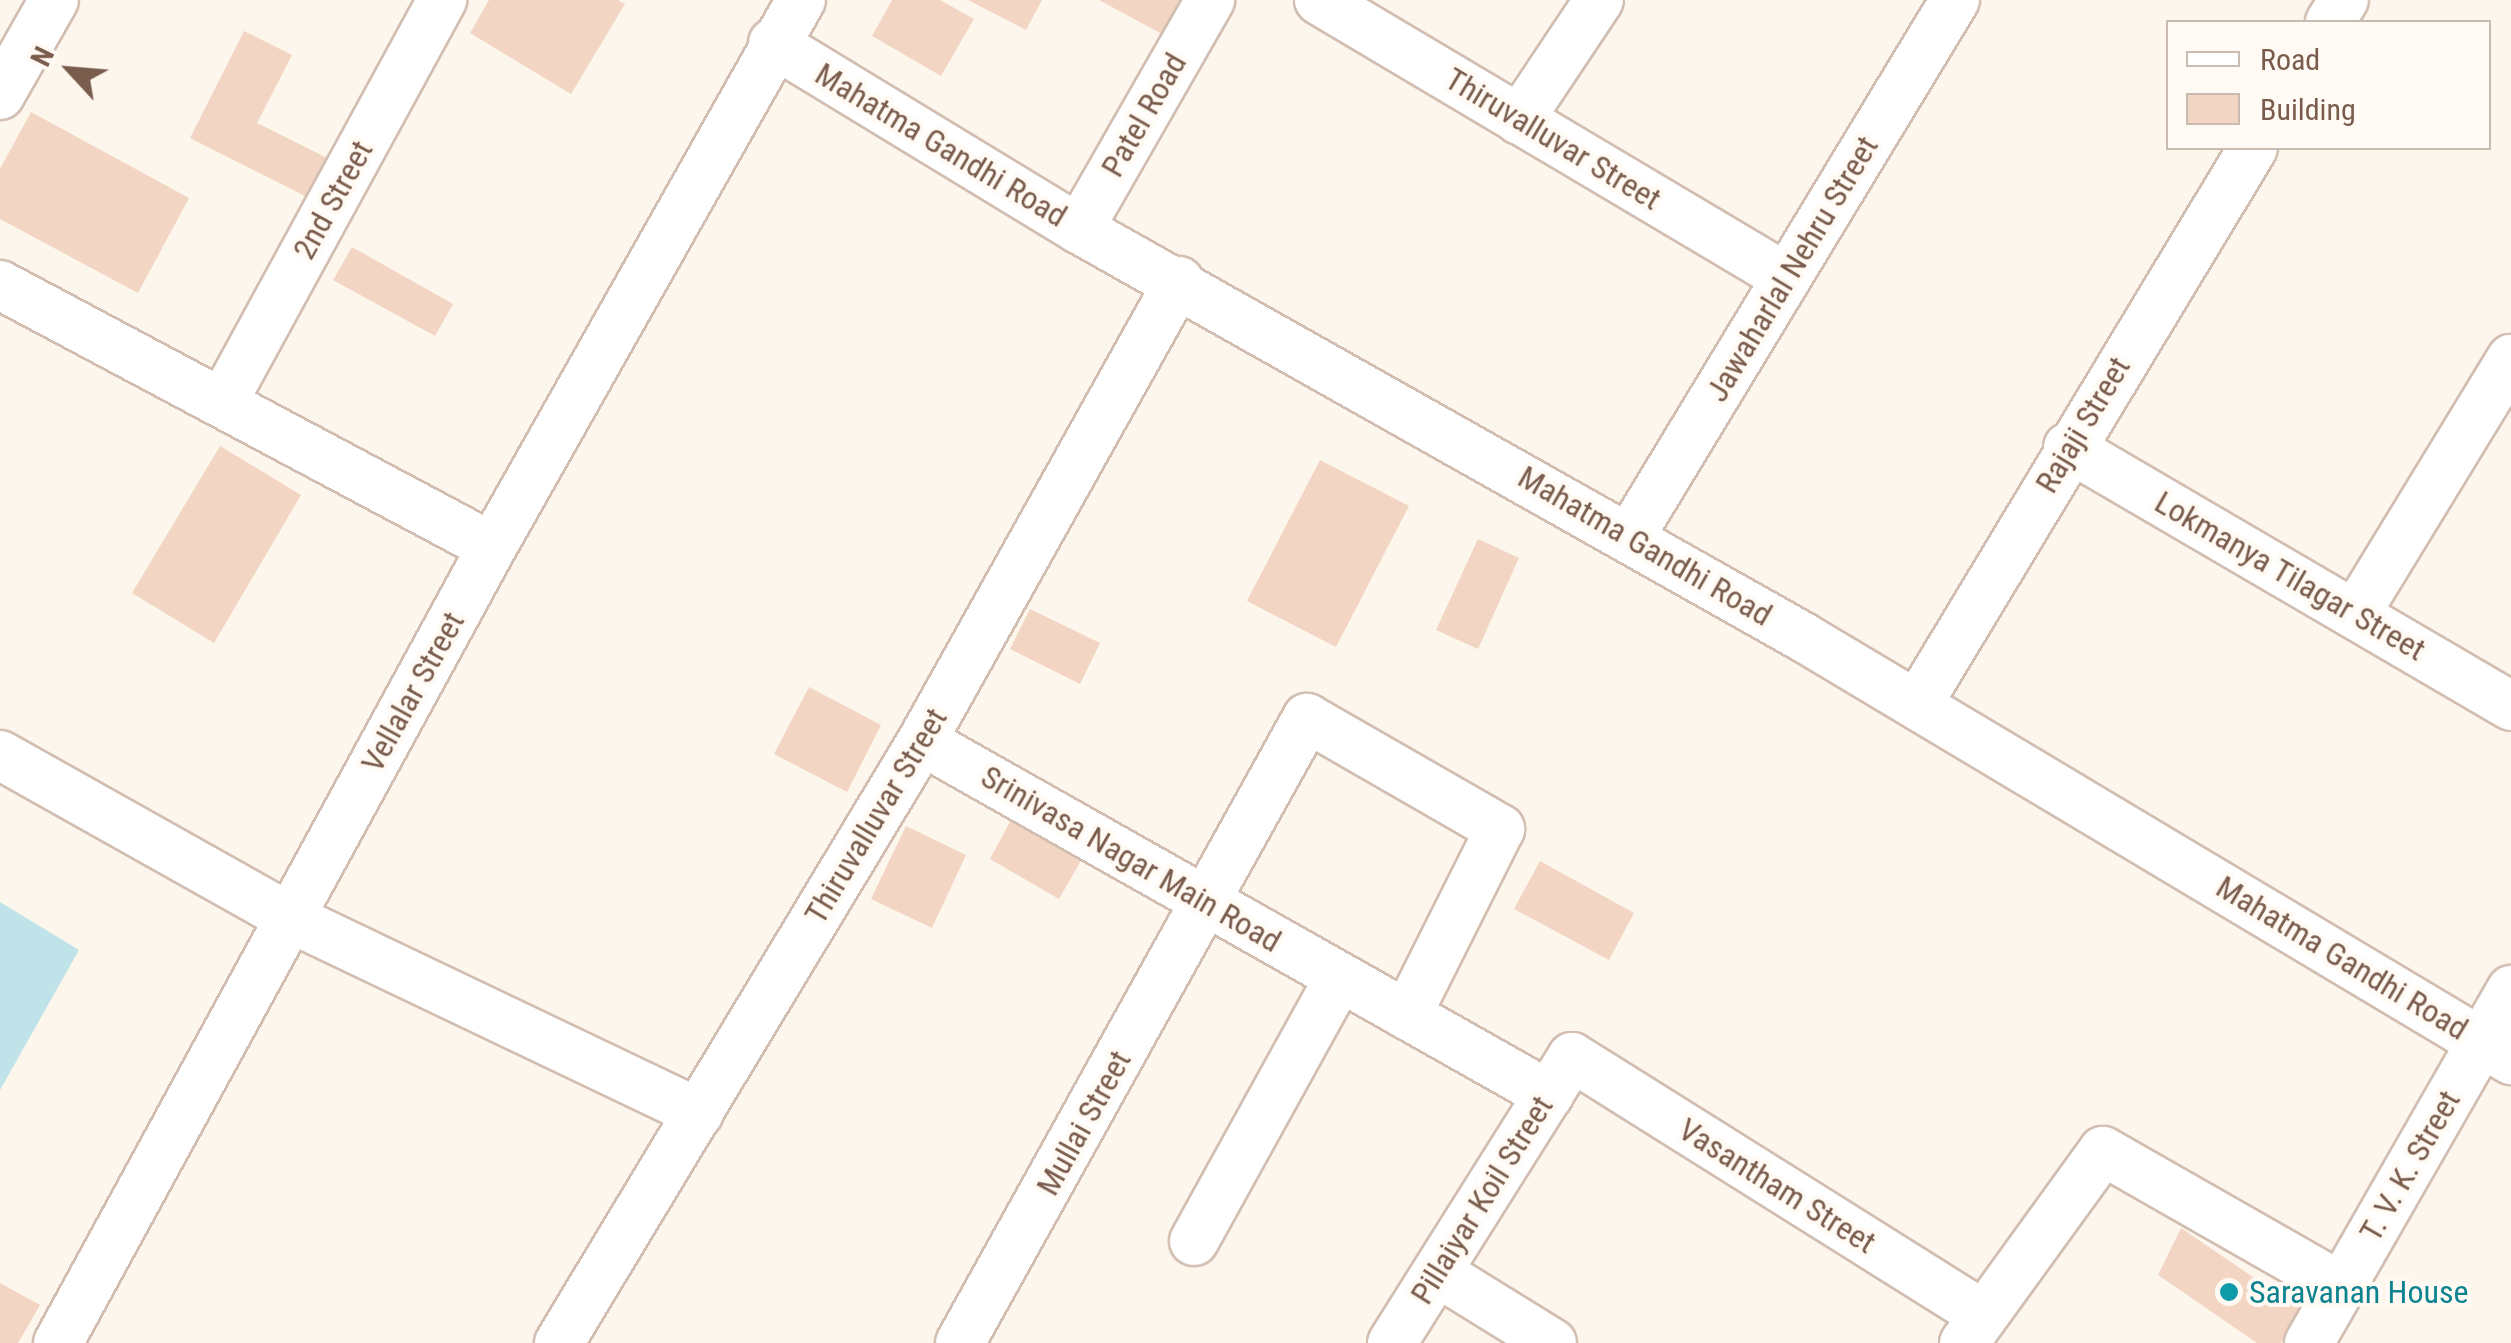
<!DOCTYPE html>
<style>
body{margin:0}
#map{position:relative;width:2511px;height:1343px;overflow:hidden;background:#fdf6ec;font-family:"Roboto Condensed",sans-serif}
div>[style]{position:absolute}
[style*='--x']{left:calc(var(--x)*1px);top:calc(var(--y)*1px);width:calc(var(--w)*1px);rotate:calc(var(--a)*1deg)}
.water>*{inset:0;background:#bfe3e8}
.building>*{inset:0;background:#f3d5c3}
.roads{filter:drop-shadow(2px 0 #d1beb0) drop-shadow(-2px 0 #d1beb0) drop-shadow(0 2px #d1beb0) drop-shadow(0 -2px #d1beb0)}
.minor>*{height:48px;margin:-24px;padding:0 24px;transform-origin:24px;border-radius:24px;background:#fff}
.dots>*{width:28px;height:28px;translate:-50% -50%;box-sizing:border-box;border:5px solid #fffaf3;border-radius:50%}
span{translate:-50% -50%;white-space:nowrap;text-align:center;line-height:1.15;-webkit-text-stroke:8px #fffaf3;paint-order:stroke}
.street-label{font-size:32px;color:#7a5c4d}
.culture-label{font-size:32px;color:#0d838f}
.left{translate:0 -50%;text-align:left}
.legend{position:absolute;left:2166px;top:20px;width:325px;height:130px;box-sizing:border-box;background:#fffaf3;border:2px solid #cabbb1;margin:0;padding:12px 18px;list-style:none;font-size:30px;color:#7a5c4d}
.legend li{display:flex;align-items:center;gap:20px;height:50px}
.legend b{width:50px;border:2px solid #cabbb1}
.north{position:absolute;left:20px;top:20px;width:100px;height:100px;-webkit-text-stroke:8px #fffaf3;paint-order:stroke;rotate:296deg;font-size:28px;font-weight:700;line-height:40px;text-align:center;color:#7a5c4d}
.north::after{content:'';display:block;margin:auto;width:35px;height:45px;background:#7a5c4d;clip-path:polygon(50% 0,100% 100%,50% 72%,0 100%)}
</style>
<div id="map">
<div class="water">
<i style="clip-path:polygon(0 902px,79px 950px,0 1090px)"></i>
</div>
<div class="building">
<i style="clip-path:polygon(489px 0,618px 0,625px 4px,571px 94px,470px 33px)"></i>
<i style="clip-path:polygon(892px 0,940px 0,974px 19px,941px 76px,872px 36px)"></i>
<i style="clip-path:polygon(968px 0,1042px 0,1026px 30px)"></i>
<i style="clip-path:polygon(1099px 0,1194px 0,1173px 40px)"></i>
<i style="clip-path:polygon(244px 31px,292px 55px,257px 123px,327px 158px,307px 197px,190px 138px)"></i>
<i style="clip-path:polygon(31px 112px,189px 198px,138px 293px,0 219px,0 169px)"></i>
<i style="clip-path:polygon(352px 247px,453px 304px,435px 336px,333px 280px)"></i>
<i style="clip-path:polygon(220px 446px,301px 495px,214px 643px,132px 593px)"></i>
<i style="clip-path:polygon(1320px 460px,1409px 506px,1336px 647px,1247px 601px)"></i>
<i style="clip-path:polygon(1478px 539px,1519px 558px,1478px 649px,1436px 630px)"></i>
<i style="clip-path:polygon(1030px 609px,1100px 643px,1080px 684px,1010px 649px)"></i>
<i style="clip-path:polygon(809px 687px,881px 725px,847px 792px,774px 754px)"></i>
<i style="clip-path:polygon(1013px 816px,1083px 857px,1059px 899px,990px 859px)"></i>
<i style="clip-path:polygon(906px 826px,966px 855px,932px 928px,871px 899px)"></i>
<i style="clip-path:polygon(1540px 861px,1634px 913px,1609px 960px,1514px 909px)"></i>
<i style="clip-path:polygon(2181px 1228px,2300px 1309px,2281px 1343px,2257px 1343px,2158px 1275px)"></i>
<i style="clip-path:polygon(0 1283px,40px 1305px,18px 1343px,0 1343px)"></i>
</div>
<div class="roads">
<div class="minor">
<i style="--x:1319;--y:0;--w:544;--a:30.71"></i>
<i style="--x:2330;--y:22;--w:26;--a:-58"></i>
<i style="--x:773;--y:43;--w:358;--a:31.3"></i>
<i style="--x:1079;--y:229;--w:831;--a:29.4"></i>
<i style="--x:1803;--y:637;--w:825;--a:30.86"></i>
<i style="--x:0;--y:95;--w:109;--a:-60.4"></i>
<i style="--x:1519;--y:120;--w:144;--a:-56.3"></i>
<i style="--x:1079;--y:229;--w:264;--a:-60.2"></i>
<i style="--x:0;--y:285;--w:557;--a:28.04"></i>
<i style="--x:224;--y:400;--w:456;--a:-61.4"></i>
<i style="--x:2068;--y:447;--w:513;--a:30.31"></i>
<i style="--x:1629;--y:538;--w:629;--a:-58.79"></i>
<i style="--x:2356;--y:613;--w:298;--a:-58.6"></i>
<i style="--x:1917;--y:705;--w:650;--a:-58.9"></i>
<i style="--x:922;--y:741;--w:720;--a:29.45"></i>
<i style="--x:0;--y:755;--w:333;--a:29.3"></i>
<i style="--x:290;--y:918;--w:453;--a:25.5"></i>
<i style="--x:1194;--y:1241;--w:300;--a:-61.1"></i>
<i style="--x:1437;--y:1272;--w:135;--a:31.7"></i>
<i style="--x:58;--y:1343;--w:907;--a:-61.4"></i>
<i style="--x:492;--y:547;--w:628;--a:-60.54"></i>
<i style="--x:559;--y:1343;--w:703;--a:-58.91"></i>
<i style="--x:922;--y:741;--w:527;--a:-60.81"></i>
<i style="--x:960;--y:1343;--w:715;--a:-60.96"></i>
<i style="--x:1307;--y:718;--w:223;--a:29.9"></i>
<i style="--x:1500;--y:829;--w:208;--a:116.6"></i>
<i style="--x:1392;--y:1343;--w:338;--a:-57.8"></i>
<i style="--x:1572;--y:1057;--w:485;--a:32.1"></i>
<i style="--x:1964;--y:1343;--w:237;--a:-54.1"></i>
<i style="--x:2103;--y:1151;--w:274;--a:29.7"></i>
<i style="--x:2309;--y:1343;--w:407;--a:-60.2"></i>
</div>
</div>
<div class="dots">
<i style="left:2229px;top:1292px;background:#0f9aa8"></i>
</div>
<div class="street-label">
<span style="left:1144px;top:115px;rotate:-60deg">Patel Road</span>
<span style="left:1553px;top:139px;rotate:31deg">Thiruvalluvar Street</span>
<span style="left:941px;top:145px;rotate:31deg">Mahatma Gandhi Road</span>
<span style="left:333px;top:200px;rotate:-61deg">2nd Street</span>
<span style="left:1792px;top:269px;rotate:-59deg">Jawaharlal Nehru Street</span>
<span style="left:2083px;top:425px;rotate:-59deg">Rajaji Street</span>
<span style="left:1645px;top:546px;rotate:30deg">Mahatma Gandhi Road</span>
<span style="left:2290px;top:576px;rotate:30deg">Lokmanya Tilagar Street</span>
<span style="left:413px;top:692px;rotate:-61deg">Vellalar Street</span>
<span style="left:876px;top:816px;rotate:-59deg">Thiruvalluvar Street</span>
<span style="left:1131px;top:859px;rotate:30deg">Srinivasa Nagar Main Road</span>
<span style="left:2342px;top:958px;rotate:31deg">Mahatma Gandhi Road</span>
<span style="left:1084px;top:1123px;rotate:-61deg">Mullai Street</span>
<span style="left:2410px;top:1166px;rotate:-60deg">T. V. K. Street</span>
<span style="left:1777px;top:1186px;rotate:32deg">Vasantham Street</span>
<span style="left:1482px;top:1200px;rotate:-58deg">Pillaiyar Koil Street</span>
</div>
<div class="culture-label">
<span class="left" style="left:2249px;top:1292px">Saravanan House</span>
</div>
<ul class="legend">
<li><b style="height:12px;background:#fff"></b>Road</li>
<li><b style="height:28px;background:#f3d5c3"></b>Building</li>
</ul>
<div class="north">N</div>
</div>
